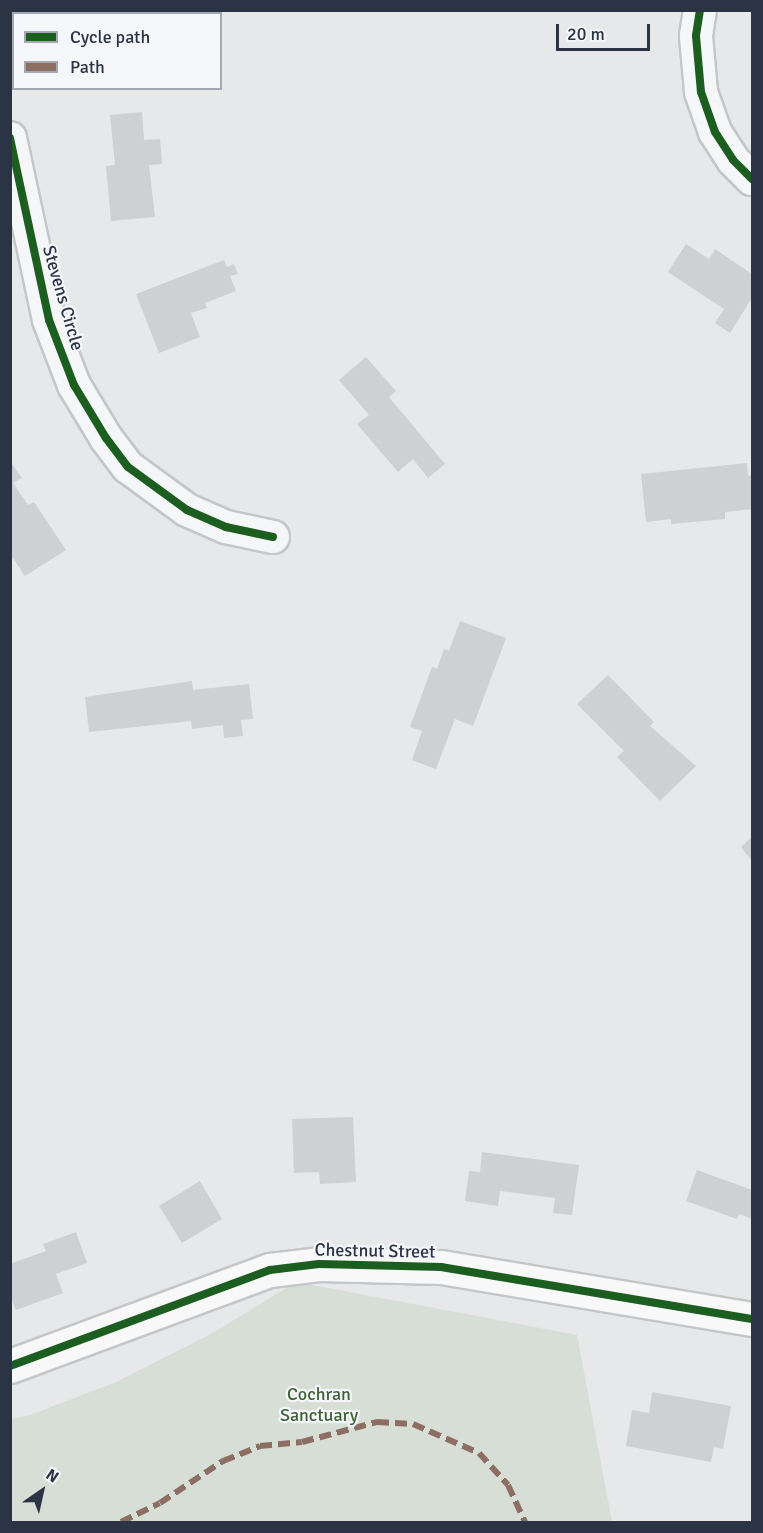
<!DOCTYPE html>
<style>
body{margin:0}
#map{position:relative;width:763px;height:1533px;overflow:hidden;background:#e6e8ea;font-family:Signika,sans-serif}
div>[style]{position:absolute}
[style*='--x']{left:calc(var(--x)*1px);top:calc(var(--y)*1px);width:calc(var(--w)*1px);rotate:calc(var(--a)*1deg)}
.green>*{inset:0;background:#d6ded6}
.building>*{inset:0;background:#ced0d3}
.roads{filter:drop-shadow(2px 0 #c4c6c8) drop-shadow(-2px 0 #c4c6c8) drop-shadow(0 2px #c4c6c8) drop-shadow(0 -2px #c4c6c8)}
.street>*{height:32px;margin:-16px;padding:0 16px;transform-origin:16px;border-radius:16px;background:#f5f6f7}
.secondary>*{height:33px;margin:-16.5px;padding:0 16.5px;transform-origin:16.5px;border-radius:16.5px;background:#f8f8f8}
.quiet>*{height:6px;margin-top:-3px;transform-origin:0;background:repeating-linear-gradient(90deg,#8d6e63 0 12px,transparent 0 18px)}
.cycleway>*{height:8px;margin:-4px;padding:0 4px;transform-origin:4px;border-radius:4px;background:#1b5e20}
span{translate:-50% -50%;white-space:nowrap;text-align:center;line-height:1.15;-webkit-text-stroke:4.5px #f4f6f9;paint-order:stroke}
.street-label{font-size:18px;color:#2b3445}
.park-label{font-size:18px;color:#3f6138}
.frame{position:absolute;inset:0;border:12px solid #2b3445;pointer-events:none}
.legend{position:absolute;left:12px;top:12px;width:210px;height:78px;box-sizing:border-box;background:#f4f6f9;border:2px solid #a4a8b1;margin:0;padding:8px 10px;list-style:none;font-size:18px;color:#2b3445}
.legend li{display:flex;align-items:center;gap:12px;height:30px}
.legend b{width:30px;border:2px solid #a4a8b1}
.north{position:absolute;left:12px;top:1461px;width:60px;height:60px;-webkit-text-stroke:4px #f4f6f9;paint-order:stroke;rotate:34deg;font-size:16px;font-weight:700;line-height:24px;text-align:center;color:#2b3445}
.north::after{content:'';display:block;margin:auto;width:21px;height:27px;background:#2b3445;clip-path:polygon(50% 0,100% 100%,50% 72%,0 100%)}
.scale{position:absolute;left:556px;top:24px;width:94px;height:27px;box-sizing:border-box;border:3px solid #2b3445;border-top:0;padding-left:8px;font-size:18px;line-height:21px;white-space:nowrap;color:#2b3445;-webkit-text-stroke:4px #f4f6f9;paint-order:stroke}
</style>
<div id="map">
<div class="green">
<i style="clip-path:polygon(296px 1282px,577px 1335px,612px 1522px,11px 1522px,11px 1419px,30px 1415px,114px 1383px,211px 1334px)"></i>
</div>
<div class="building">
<i style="clip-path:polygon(86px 10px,136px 10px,137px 14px,87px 14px)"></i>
<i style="clip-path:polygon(142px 112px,144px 140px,160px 139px,162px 164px,149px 165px,155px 217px,111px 221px,106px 166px,115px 165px,110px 115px)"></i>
<i style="clip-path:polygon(686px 244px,709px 259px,715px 249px,752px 274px,752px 298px,730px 333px,715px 323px,724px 309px,668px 272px)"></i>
<i style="clip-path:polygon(224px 260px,227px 267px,234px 264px,238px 274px,230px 276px,236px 291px,205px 303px,207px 308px,191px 313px,200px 337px,159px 353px,136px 294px)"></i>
<i style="clip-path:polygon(366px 357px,396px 391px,389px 397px,445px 464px,428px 478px,413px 459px,398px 472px,357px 424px,369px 415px,339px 380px)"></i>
<i style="clip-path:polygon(747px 463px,748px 476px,752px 475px,752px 509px,725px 512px,725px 519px,671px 524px,671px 519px,646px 522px,641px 474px)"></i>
<i style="clip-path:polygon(12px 464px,22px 478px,13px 483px,28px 505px,34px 502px,66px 550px,25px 576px,10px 554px)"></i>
<i style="clip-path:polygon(460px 621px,506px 638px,473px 726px,455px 719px,436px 769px,412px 760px,422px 731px,410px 727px,432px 667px,437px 669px,444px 649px,449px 651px)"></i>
<i style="clip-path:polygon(608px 675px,654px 722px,650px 726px,696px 766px,660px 801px,617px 757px,624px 751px,577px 704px)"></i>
<i style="clip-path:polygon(192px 681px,193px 690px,249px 684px,253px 719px,241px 720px,243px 736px,224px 738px,223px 725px,192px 729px,191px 721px,89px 732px,85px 697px)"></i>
<i style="clip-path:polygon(752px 837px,752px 861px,741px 847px)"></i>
<i style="clip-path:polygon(353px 1117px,356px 1182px,320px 1184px,319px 1172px,294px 1173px,292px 1119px)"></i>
<i style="clip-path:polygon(482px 1152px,579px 1165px,572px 1215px,553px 1213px,555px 1198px,500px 1191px,498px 1206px,465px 1201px,469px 1171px,480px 1172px)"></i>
<i style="clip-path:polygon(697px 1170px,752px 1190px,752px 1219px,739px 1214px,737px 1219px,686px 1201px)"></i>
<i style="clip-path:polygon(200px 1181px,222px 1219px,182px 1243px,159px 1206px)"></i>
<i style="clip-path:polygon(76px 1232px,87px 1263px,56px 1274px,63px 1293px,16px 1310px,10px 1296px,10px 1264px,46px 1251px,43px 1244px)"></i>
<i style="clip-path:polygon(652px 1392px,731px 1406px,723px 1449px,714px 1447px,711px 1462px,626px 1446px,632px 1410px,649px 1413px)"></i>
</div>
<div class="roads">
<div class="street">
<i style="--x:700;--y:10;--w:26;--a:99"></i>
<i style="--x:696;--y:36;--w:56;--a:84.9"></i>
<i style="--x:701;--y:92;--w:42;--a:70.7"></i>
<i style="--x:715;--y:132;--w:33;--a:57"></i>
<i style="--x:733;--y:160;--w:27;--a:45"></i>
<i style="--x:10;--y:138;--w:186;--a:77.9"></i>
<i style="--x:49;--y:320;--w:70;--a:69"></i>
<i style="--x:74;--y:385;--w:62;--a:58.9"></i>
<i style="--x:106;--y:438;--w:36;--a:53"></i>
<i style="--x:128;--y:467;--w:73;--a:36.1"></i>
<i style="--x:187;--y:510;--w:43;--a:23.6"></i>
<i style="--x:226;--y:527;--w:48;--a:12"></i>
</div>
<div class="secondary">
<i style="--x:10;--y:1366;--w:277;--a:-20.3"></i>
<i style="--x:270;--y:1270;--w:49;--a:-7"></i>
<i style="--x:319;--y:1264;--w:122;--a:1.4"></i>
<i style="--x:441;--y:1267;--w:315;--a:9.5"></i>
</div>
</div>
<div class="quiet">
<i style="--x:121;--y:1522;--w:43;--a:-26"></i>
<i style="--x:160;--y:1503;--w:76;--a:-33.7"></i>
<i style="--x:223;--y:1461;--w:40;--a:-22"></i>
<i style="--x:260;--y:1446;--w:42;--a:-5.4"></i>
<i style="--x:302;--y:1442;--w:78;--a:-14.9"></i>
<i style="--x:377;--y:1422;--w:36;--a:3"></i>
<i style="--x:413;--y:1424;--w:72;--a:23.7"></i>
<i style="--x:479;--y:1453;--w:43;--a:47.8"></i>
<i style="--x:508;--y:1485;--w:41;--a:65.3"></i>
</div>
<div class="cycleway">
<i style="--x:700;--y:10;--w:26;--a:99"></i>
<i style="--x:696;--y:36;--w:56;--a:84.9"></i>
<i style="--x:701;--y:92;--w:42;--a:70.7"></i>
<i style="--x:715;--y:132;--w:33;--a:57"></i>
<i style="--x:733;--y:160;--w:27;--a:45"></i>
<i style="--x:10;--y:138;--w:186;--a:77.9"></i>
<i style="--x:49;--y:320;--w:70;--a:69"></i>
<i style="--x:74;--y:385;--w:62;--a:58.9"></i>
<i style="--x:106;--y:438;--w:36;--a:53"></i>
<i style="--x:128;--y:467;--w:73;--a:36.1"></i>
<i style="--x:187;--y:510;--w:43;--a:23.6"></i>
<i style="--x:226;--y:527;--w:48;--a:12"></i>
<i style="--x:10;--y:1366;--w:277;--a:-20.3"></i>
<i style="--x:270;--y:1270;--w:49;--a:-7"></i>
<i style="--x:319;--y:1264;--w:122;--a:1.4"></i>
<i style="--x:441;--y:1267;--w:315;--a:9.5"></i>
</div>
<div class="street-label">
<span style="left:63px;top:298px;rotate:74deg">Stevens Circle</span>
<span style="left:375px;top:1251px;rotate:1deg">Chestnut Street</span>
</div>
<div class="park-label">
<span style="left:319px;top:1405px">Cochran<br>Sanctuary</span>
</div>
<div class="frame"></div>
<ul class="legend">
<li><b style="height:8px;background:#1b5e20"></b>Cycle path</li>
<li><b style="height:8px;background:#8d6e63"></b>Path</li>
</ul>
<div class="north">N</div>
<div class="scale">20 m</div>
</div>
